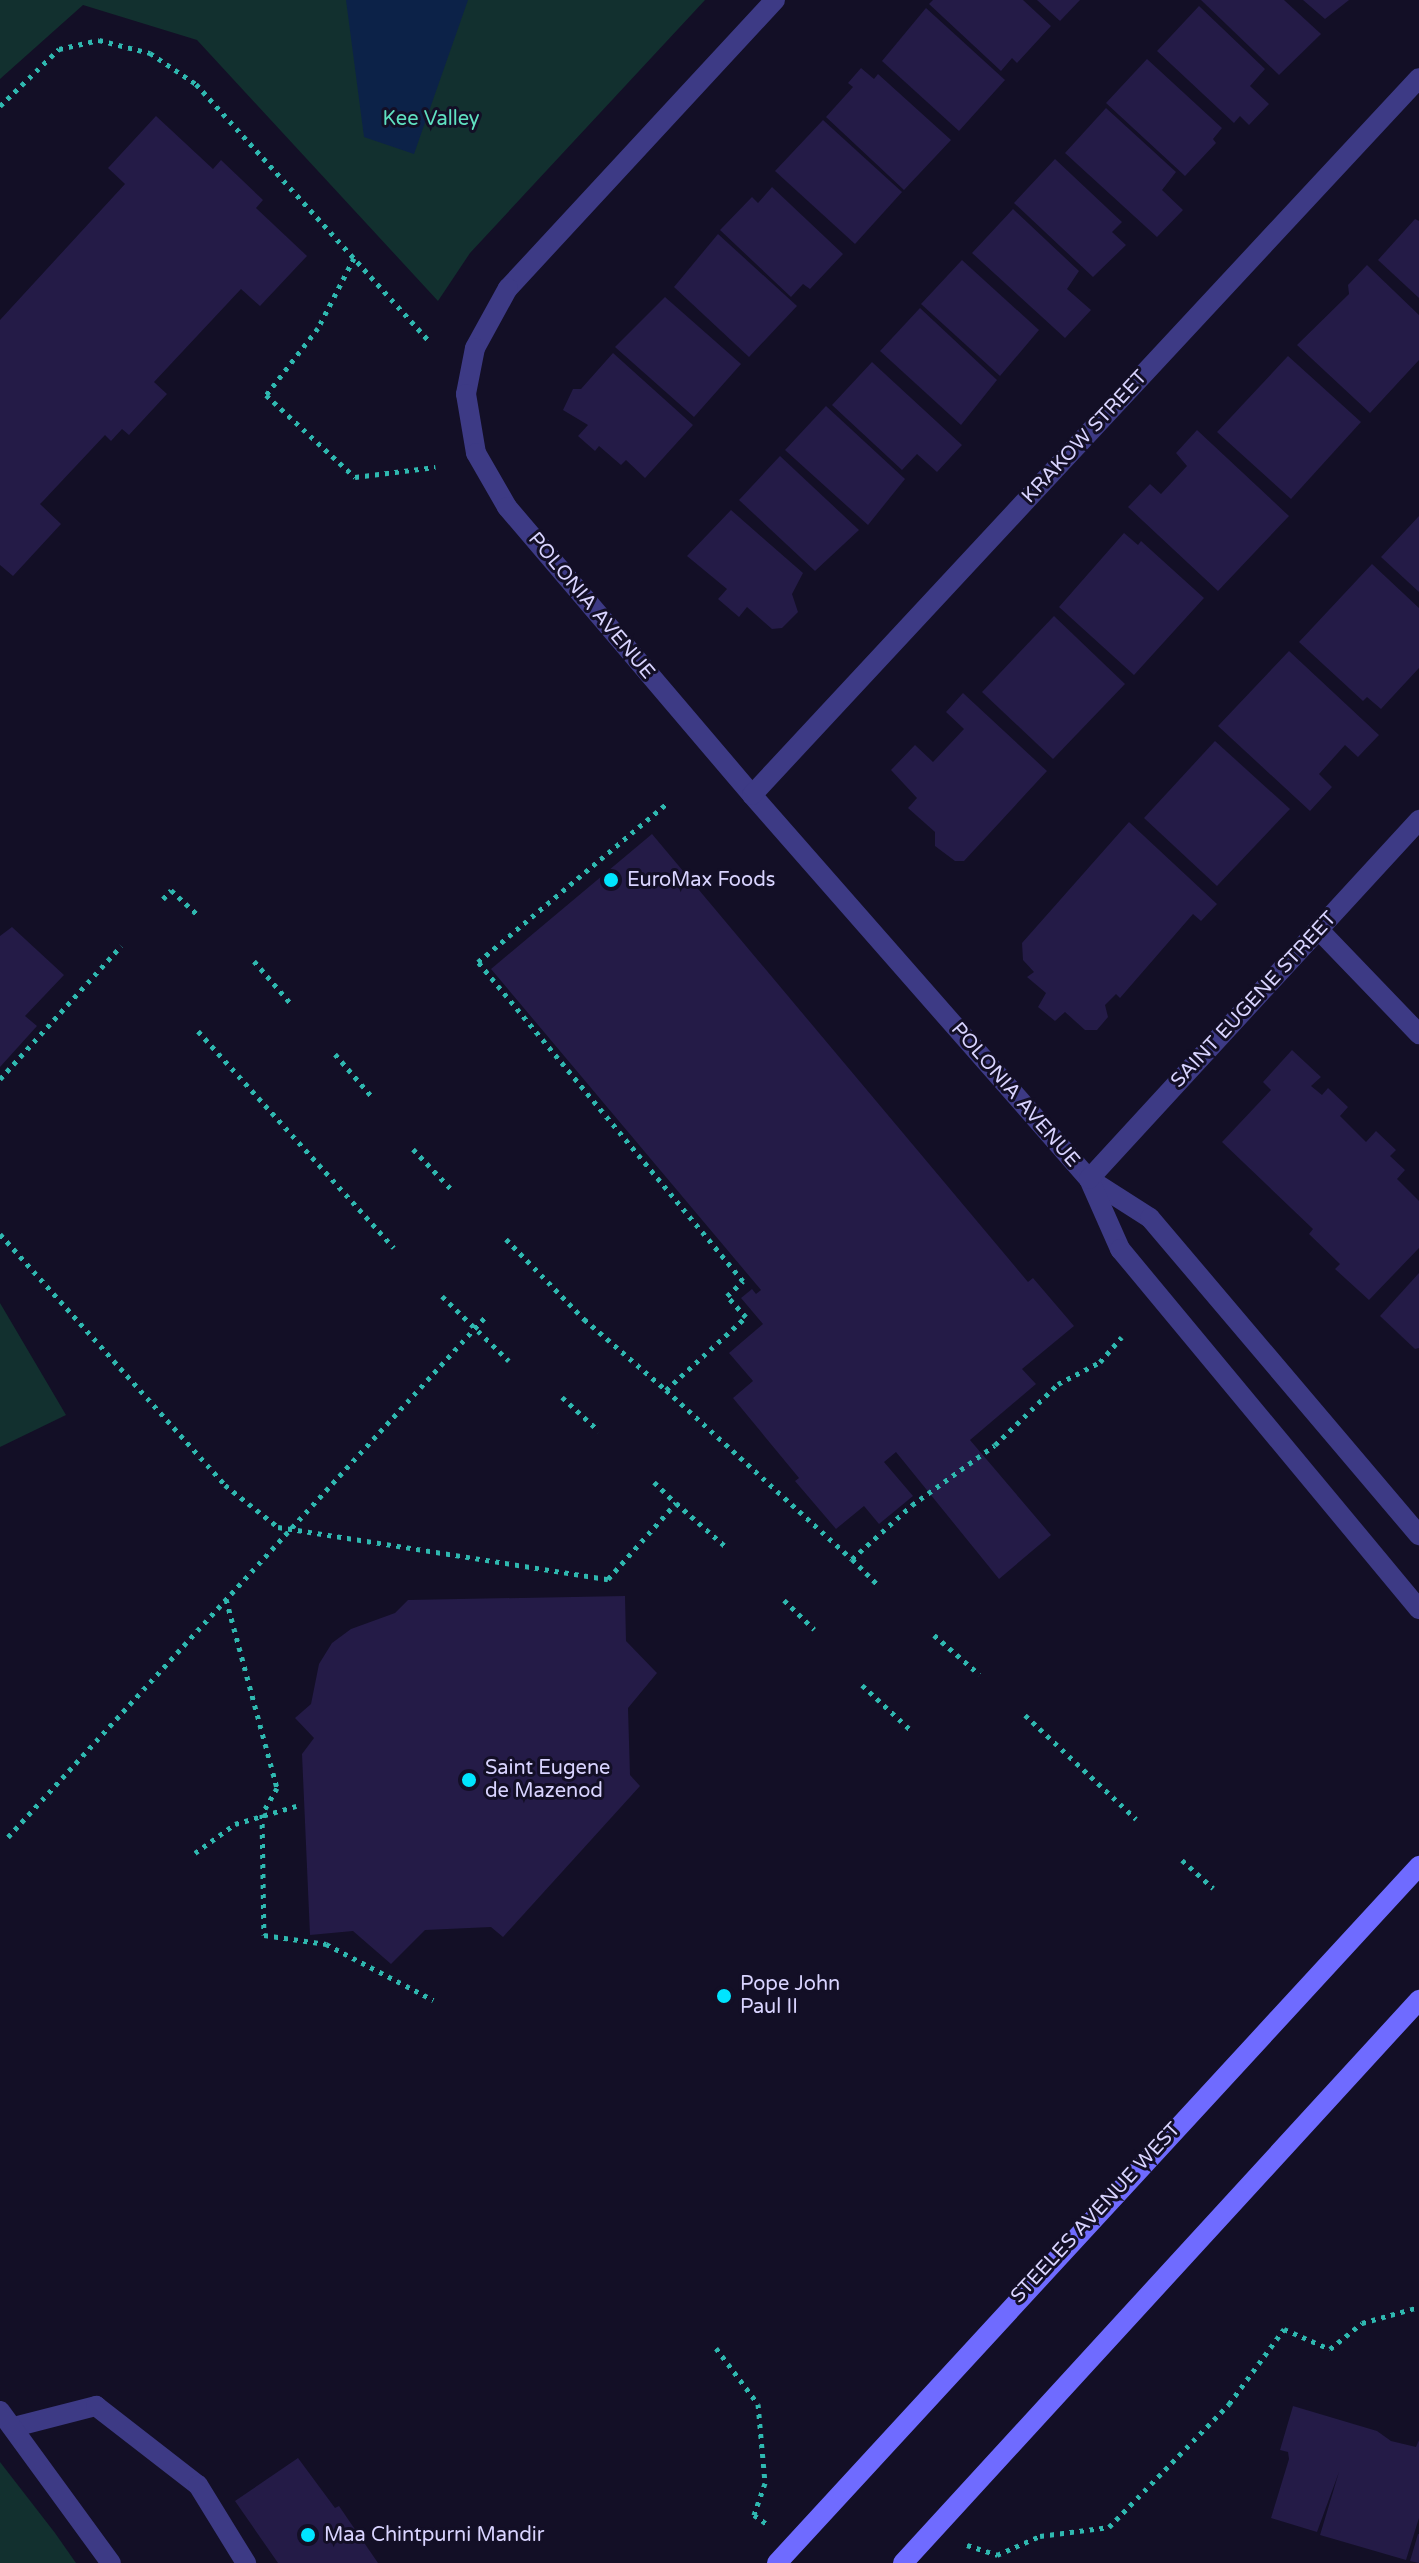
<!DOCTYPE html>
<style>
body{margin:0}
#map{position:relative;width:1419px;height:2563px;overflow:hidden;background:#130f26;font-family:"Varela Round",sans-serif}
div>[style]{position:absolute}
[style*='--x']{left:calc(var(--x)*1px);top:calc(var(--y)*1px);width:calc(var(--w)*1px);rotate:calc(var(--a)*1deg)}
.green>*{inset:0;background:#12302f}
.water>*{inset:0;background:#0c2248}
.building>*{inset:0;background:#241b47}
.path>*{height:5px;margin-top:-2.5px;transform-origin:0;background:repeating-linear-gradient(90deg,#2fb8b0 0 4px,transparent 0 10px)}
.service>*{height:20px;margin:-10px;padding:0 10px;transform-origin:10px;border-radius:10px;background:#3d3a85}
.minor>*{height:20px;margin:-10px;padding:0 10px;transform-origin:10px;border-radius:10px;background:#3d3a85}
.tertiary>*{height:20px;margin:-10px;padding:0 10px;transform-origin:10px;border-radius:10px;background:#3d3a85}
.secondary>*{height:20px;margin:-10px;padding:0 10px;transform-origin:10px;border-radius:10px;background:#6f6bff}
.dots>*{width:22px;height:22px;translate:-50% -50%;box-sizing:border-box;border:4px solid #130f26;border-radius:50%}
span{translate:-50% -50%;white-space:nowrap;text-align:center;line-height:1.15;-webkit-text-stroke:6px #130f26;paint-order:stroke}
.park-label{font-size:20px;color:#5fe0c0}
.street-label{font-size:20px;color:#d9d4ff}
.poi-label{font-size:20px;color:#d9d4ff}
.left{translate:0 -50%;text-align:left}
</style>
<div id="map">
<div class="green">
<i style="clip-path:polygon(0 0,705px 0,470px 253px,438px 301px,197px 40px,83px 5px,0 79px)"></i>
<i style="clip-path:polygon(0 1303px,66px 1415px,0 1447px)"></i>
<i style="clip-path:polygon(0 2462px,55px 2533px,76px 2563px,0 2563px)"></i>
</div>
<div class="water">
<i style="clip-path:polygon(346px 0,468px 0,414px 154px,364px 137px)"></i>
</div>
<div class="building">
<i style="clip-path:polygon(933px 0,1023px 0,1051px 26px,1017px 63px,1012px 58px,1001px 71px,929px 4px)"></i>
<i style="clip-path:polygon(1037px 0,1080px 0,1060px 21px)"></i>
<i style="clip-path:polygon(1201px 0,1284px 0,1321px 34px,1279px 75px)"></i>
<i style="clip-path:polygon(1303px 0,1349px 0,1325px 19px)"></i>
<i style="clip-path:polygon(1199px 6px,1265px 69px,1250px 86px,1269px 104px,1249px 125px,1240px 116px,1234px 123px,1157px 51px)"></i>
<i style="clip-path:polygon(926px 8px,1005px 80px,959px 131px,882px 61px)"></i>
<i style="clip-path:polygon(1147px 59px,1222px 128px,1213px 139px,1216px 143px,1185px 176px,1106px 103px)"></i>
<i style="clip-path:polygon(861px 68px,874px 79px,878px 74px,951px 140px,904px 190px,826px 117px,853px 87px,848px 83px)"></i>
<i style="clip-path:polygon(1106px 108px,1176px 172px,1162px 190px,1183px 210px,1157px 237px,1065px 153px)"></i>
<i style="clip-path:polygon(156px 116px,213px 169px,221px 160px,263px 200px,256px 208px,307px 256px,260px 306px,241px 289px,154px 382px,167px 394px,129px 435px,122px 429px,111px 441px,105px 435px,44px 500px,40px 504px,61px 524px,13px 576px,0 565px,0 320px,125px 184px,108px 168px)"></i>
<i style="clip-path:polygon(823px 120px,902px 192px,855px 244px,775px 171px)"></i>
<i style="clip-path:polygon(1055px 159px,1122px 222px,1112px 232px,1126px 245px,1093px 277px,1014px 203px)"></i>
<i style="clip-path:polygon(772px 187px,843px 254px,810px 289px,803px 284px,791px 297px,720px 230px,752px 197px,758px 203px)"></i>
<i style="clip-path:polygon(1013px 209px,1079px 271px,1067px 289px,1091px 310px,1065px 338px,972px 253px)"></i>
<i style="clip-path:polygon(1415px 219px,1419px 221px,1419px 298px,1378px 260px)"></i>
<i style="clip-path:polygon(718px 234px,797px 306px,749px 357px,674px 287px)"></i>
<i style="clip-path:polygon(962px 260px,1039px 330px,1000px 376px,921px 304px)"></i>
<i style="clip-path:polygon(1367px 265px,1419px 315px,1419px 360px,1370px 413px,1297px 345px,1349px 294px,1348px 285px)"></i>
<i style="clip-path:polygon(665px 297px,741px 364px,694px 417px,615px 347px)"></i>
<i style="clip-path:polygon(920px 308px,997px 380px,961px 425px,880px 351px)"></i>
<i style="clip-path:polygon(613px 353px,693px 425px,645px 478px,626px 460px,621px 465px,599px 446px,595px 451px,578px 436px,588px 425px,563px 410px,573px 389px,581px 389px)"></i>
<i style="clip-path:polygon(1288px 356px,1361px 422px,1291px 499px,1217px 432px)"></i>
<i style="clip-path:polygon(872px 362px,962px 445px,937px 472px,917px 454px,902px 470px,832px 405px)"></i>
<i style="clip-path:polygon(826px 406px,905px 479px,868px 525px,785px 450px)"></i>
<i style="clip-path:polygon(1197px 430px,1289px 516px,1218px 591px,1128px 507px,1150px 484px,1161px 494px,1187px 466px,1176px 453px)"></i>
<i style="clip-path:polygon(780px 456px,859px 530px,815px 571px,739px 500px)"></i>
<i style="clip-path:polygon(731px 510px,803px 573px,792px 594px,798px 612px,782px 628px,772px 629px,747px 607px,739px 617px,718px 599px,727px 589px,687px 556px)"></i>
<i style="clip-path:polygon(1419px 516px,1419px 592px,1381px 557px)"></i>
<i style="clip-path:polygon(1124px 533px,1138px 545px,1141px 541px,1204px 598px,1134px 675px,1059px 607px)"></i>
<i style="clip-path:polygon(1372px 564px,1419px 608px,1419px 668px,1381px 709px,1367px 697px,1363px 701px,1299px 642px)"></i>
<i style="clip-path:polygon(1054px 616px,1125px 684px,1053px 759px,982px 692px)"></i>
<i style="clip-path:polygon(1289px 651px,1379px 735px,1358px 757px,1345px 745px,1319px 774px,1332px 787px,1310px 811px,1218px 726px)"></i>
<i style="clip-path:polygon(963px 693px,1047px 771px,964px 861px,955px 861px,935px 846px,935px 832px,908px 808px,917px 798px,891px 770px,915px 745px,933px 762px,964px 729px,946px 712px)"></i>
<i style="clip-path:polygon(1215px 741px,1290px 809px,1217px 886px,1144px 818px)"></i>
<i style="clip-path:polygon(1129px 822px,1217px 904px,1201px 921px,1193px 914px,1120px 998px,1116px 994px,1105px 1005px,1108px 1017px,1097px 1030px,1085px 1030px,1065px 1012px,1055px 1021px,1038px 1007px,1046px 993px,1027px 977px,1034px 972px,1023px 960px,1022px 943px)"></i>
<i style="clip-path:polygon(652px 834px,1028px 1282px,1033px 1278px,1074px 1326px,1022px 1369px,1036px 1384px,970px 1440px,1051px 1535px,999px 1579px,896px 1452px,884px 1462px,913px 1496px,879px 1524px,864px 1506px,836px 1529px,795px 1481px,799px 1478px,733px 1398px,753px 1381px,729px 1353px,763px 1324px,741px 1298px,752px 1289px,756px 1294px,761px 1290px,491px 969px)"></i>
<i style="clip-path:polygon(12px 927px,64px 975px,25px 1016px,37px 1026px,0 1067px,0 936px)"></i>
<i style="clip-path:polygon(1292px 1050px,1321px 1077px,1311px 1086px,1322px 1095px,1328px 1088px,1348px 1107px,1340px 1116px,1366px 1142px,1376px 1131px,1396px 1150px,1390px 1156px,1405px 1170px,1397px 1179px,1419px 1201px,1419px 1248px,1369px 1300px,1335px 1269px,1340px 1264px,1309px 1234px,1313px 1229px,1222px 1142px,1271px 1090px,1263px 1082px)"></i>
<i style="clip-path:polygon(1419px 1273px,1419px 1348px,1415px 1349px,1380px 1316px)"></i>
<i style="clip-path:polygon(625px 1596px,626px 1641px,657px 1673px,628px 1708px,630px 1775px,640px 1786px,503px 1937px,491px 1927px,425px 1930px,391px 1964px,353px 1931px,310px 1935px,302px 1754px,314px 1738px,295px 1718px,311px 1704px,319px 1664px,332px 1643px,351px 1629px,395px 1613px,408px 1600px)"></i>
<i style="clip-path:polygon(1293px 2406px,1377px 2431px,1391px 2441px,1416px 2447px,1419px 2440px,1419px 2518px,1406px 2560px,1320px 2535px,1339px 2472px,1317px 2532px,1271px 2518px,1289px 2459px,1288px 2452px,1280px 2450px)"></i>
<i style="clip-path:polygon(298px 2458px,335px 2508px,339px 2506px,378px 2563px,278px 2563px,235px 2501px)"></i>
<i style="clip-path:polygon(1418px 2534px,1419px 2534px,1419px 2563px,1410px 2561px)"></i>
</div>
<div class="path">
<i style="--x:0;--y:106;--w:82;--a:-44"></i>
<i style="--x:59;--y:49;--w:41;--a:-12.7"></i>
<i style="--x:99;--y:40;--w:53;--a:14.3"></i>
<i style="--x:150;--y:53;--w:55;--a:34"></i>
<i style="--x:196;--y:84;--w:348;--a:47.8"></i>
<i style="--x:354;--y:258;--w:79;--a:117.2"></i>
<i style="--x:318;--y:328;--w:85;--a:127.8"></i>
<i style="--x:266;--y:395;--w:121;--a:42.7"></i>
<i style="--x:355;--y:477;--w:81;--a:-7.1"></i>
<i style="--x:163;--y:899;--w:12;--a:-48"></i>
<i style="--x:171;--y:890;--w:35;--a:43"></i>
<i style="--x:254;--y:961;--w:58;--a:49.2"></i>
<i style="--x:198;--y:1031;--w:292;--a:47.9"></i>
<i style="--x:335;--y:1054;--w:58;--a:49.2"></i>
<i style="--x:0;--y:1079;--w:180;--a:-47.7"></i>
<i style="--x:413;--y:1149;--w:58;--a:46.4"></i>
<i style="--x:0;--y:1234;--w:337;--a:48.1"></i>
<i style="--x:225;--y:1485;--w:68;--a:38.4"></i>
<i style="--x:278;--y:1527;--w:334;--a:9"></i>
<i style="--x:608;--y:1579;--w:102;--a:-48.2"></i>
<i style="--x:676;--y:1503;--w:65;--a:41.3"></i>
<i style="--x:506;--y:1239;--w:112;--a:45.7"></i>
<i style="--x:584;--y:1319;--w:108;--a:40.9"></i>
<i style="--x:666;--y:1390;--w:108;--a:-42.4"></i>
<i style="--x:746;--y:1317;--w:28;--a:-132"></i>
<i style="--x:727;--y:1296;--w:22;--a:-43"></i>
<i style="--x:743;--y:1281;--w:415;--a:-129.7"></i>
<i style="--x:478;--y:962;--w:249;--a:-40"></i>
<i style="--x:442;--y:1296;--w:93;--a:44.1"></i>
<i style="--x:666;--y:1390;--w:251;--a:42.3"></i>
<i style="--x:852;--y:1559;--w:81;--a:-42"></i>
<i style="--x:912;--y:1505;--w:102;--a:-35.9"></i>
<i style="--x:995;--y:1445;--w:88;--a:-44.1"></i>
<i style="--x:1058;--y:1384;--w:47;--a:-27.6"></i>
<i style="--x:1100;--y:1362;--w:33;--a:-49"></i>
<i style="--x:562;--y:1397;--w:50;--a:42.6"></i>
<i style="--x:654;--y:1482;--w:30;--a:44"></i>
<i style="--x:852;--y:1559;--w:35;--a:45"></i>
<i style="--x:226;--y:1599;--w:196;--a:74.9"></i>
<i style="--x:277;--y:1788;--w:30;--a:120"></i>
<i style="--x:262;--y:1814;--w:121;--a:89.1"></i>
<i style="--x:264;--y:1935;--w:63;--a:8.3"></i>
<i style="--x:326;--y:1944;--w:121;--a:27.6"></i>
<i style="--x:784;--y:1600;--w:42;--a:44"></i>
<i style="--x:934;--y:1635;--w:60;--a:40.9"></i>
<i style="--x:862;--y:1685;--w:69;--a:42.7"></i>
<i style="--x:1025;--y:1715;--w:152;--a:43.1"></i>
<i style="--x:8;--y:1837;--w:707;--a:-47.46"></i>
<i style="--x:195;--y:1853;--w:49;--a:-35.9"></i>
<i style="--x:235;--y:1824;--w:64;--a:-16.4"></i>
<i style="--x:1182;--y:1860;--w:42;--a:42.1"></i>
<i style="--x:716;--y:2348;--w:70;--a:53.1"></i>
<i style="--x:758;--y:2404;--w:79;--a:84.9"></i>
<i style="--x:765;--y:2483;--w:34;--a:109"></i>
<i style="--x:754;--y:2515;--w:16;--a:35"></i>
<i style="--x:967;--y:2545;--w:32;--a:18"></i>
<i style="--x:997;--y:2555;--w:47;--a:-23.8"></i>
<i style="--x:1040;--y:2536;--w:70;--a:-7.4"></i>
<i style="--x:1109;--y:2527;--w:172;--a:-45.7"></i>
<i style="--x:1229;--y:2404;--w:93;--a:-53.7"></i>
<i style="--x:1284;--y:2329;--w:50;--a:23.5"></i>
<i style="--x:1330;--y:2349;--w:41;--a:-39.1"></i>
<i style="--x:1362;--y:2323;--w:59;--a:-15.7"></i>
</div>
<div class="service">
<i style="--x:14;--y:2427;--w:85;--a:-14.4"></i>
<i style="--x:96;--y:2406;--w:129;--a:37.8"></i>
<i style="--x:198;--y:2485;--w:92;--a:58.4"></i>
</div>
<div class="minor">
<i style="--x:775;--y:0;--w:393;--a:132.8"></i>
<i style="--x:508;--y:288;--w:68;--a:118.8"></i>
<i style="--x:475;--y:348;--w:47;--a:101.1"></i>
<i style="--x:466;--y:394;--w:60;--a:80.4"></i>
<i style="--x:476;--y:453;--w:62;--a:60.1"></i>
<i style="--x:507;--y:507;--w:378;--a:49.6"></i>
<i style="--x:752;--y:795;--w:511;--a:48.73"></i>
<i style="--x:1089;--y:1179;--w:72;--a:32.6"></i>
<i style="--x:1150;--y:1218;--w:416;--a:49.7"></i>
<i style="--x:752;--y:795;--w:979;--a:-47.07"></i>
<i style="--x:1318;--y:929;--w:146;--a:46.1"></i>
<i style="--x:1089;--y:1179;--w:77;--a:66.1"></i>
<i style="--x:1120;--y:1249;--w:468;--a:50.3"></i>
<i style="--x:1089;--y:1179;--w:488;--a:-47.4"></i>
</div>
<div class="tertiary">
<i style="--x:0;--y:2411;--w:188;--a:53.9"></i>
</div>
<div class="secondary">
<i style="--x:777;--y:2563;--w:948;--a:-47.35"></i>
<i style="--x:903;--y:2563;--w:764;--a:-47.49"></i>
</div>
<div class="dots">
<i style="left:611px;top:880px;background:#00e5ff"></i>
<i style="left:469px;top:1780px;background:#00e5ff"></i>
<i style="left:724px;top:1996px;background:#00e5ff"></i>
<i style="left:308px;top:2535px;background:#00e5ff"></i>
</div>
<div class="park-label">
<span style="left:431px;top:119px">Kee Valley</span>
</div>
<div class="street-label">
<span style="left:1085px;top:437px;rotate:-47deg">KRAKOW STREET</span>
<span style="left:591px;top:606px;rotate:50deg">POLONIA AVENUE</span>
<span style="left:1254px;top:1000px;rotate:-47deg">SAINT EUGENE STREET</span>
<span style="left:1015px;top:1095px;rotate:49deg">POLONIA AVENUE</span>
<span style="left:1096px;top:2213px;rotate:-47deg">STEELES AVENUE WEST</span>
</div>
<div class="poi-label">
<span class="left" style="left:627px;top:880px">EuroMax Foods</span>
<span class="left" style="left:485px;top:1780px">Saint Eugene<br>de Mazenod</span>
<span class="left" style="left:740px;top:1996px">Pope John<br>Paul II</span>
<span class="left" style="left:324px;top:2535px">Maa Chintpurni Mandir</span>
</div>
</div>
